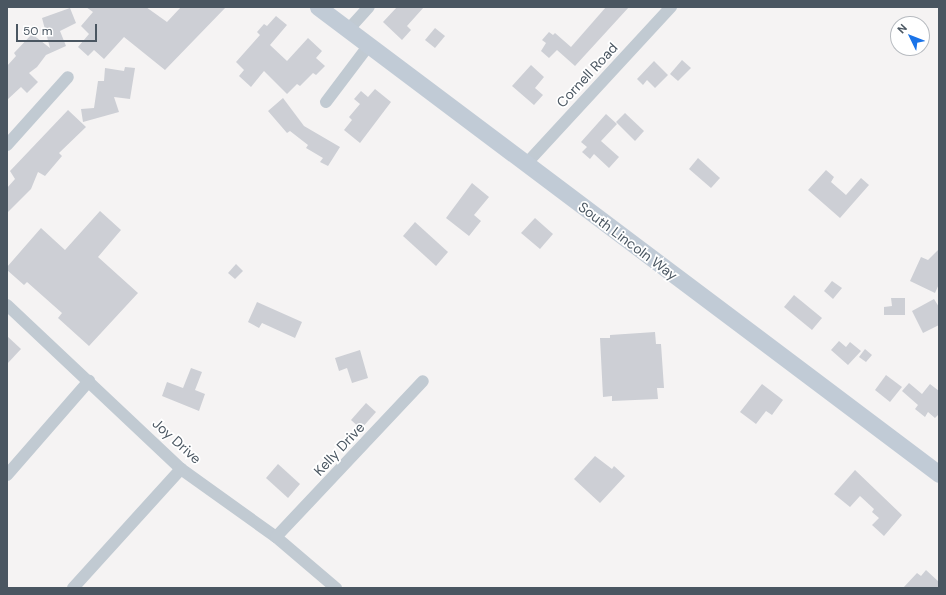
<!DOCTYPE html>
<style>
body{margin:0}
#map{position:relative;width:946px;height:595px;overflow:hidden;background:#f5f3f3;font-family:"DM Sans",sans-serif}
div>[style]{position:absolute}
[style*='--x']{left:calc(var(--x)*1px);top:calc(var(--y)*1px);width:calc(var(--w)*1px);rotate:calc(var(--a)*1deg)}
.building>*{inset:0;background:#cdcfd5}
.minor>*{height:12px;margin:-6px;padding:0 6px;transform-origin:6px;border-radius:6px;background:#c1cad2}
.secondary>*{height:17px;margin:-8.5px;padding:0 8.5px;transform-origin:8.5px;border-radius:8.5px;background:#c1cbd6}
span{translate:-50% -50%;white-space:nowrap;text-align:center;line-height:1.15;-webkit-text-stroke:3.5px #fff;paint-order:stroke}
.street-label{font-size:14px;color:#4a5661}
.frame{position:absolute;inset:0;border:8px solid #4a5661;pointer-events:none}
.north{position:absolute;left:890px;top:16px;width:40px;height:40px;box-sizing:border-box;background:#fff;border:1px solid #b7bbc0;border-radius:50%;rotate:313deg;font-size:11px;font-weight:700;line-height:16px;text-align:center;color:#4a5661}
.north::after{content:'';display:block;margin:auto;width:14px;height:18px;background:#1a73e8;clip-path:polygon(50% 0,100% 100%,50% 72%,0 100%)}
.scale{position:absolute;left:16px;top:24px;width:81px;height:18px;box-sizing:border-box;border:2px solid #4a5661;border-top:0;padding-left:5px;font-size:12px;line-height:14px;white-space:nowrap;color:#4a5661;-webkit-text-stroke:3px #fff;paint-order:stroke}
</style>
<div id="map">
<div class="building">
<i style="clip-path:polygon(86px 7px,146px 7px,167px 22px,181px 7px,226px 7px,165px 70px,124px 37px,104px 59px,94px 50px,88px 56px,78px 47px,89px 34px,81px 26px,93px 12px)"></i>
<i style="clip-path:polygon(397px 7px,424px 7px,407px 26px,411px 30px,402px 40px,383px 22px)"></i>
<i style="clip-path:polygon(606px 7px,629px 7px,575px 66px,557px 50px,549px 58px,541px 51px,546px 43px,542px 40px,549px 32px,553px 35px,555px 33px,571px 47px)"></i>
<i style="clip-path:polygon(70px 8px,76px 23px,60px 31px,66px 46px,46px 55px,37px 67px,29px 73px,38px 82px,27px 93px,21px 87px,7px 100px,7px 66px,16px 56px,14px 53px,32px 34px,50px 48px,42px 18px)"></i>
<i style="clip-path:polygon(276px 16px,287px 25px,270px 45px,287px 61px,308px 38px,322px 51px,316px 58px,325px 66px,316px 75px,313px 73px,300px 86px,297px 84px,287px 94px,264px 71px,251px 87px,239px 76px,244px 70px,236px 62px,260px 35px,257px 32px,264px 24px,267px 26px)"></i>
<i style="clip-path:polygon(435px 28px,445px 36px,435px 48px,425px 40px)"></i>
<i style="clip-path:polygon(682px 60px,691px 68px,678px 81px,670px 74px)"></i>
<i style="clip-path:polygon(654px 61px,668px 75px,655px 88px,647px 80px,643px 85px,637px 79px)"></i>
<i style="clip-path:polygon(531px 65px,544px 77px,535px 88px,543px 95px,534px 105px,512px 86px)"></i>
<i style="clip-path:polygon(125px 67px,135px 68px,130px 99px,114px 97px,119px 112px,83px 122px,81px 109px,94px 108px,98px 81px,104px 81px,105px 68px,124px 71px)"></i>
<i style="clip-path:polygon(375px 89px,391px 102px,360px 143px,344px 130px,352px 120px,349px 117px,360px 104px,354px 99px,361px 91px,368px 97px)"></i>
<i style="clip-path:polygon(283px 98px,304px 126px,340px 147px,328px 166px,320px 162px,323px 158px,306px 148px,308px 145px,290px 131px,287px 133px,268px 111px)"></i>
<i style="clip-path:polygon(68px 110px,86px 127px,59px 153px,62px 156px,45px 176px,38px 172px,31px 189px,7px 213px,7px 188px,15px 179px,10px 171px)"></i>
<i style="clip-path:polygon(625px 113px,644px 131px,635px 141px,616px 122px)"></i>
<i style="clip-path:polygon(606px 114px,617px 124px,601px 141px,619px 157px,609px 168px,594px 154px,590px 159px,582px 152px,587px 147px,581px 142px)"></i>
<i style="clip-path:polygon(698px 158px,720px 178px,711px 188px,689px 169px)"></i>
<i style="clip-path:polygon(826px 170px,834px 177px,831px 182px,846px 195px,861px 178px,869px 185px,840px 218px,808px 190px)"></i>
<i style="clip-path:polygon(472px 183px,489px 197px,474px 215px,481px 221px,469px 236px,446px 218px)"></i>
<i style="clip-path:polygon(100px 211px,121px 230px,98px 257px,138px 293px,89px 346px,58px 318px,62px 313px,27px 282px,24px 285px,7px 270px,7px 267px,41px 228px,65px 250px)"></i>
<i style="clip-path:polygon(535px 218px,553px 234px,540px 249px,521px 233px)"></i>
<i style="clip-path:polygon(415px 222px,448px 252px,436px 266px,403px 236px)"></i>
<i style="clip-path:polygon(939px 249px,939px 284px,935px 293px,910px 281px,921px 257px,928px 260px)"></i>
<i style="clip-path:polygon(236px 264px,243px 271px,235px 279px,228px 273px)"></i>
<i style="clip-path:polygon(832px 281px,842px 288px,833px 299px,824px 291px)"></i>
<i style="clip-path:polygon(794px 295px,822px 318px,812px 330px,784px 307px)"></i>
<i style="clip-path:polygon(891px 298px,905px 298px,905px 315px,884px 315px,884px 307px,892px 306px)"></i>
<i style="clip-path:polygon(934px 299px,939px 307px,939px 325px,923px 333px,912px 311px)"></i>
<i style="clip-path:polygon(257px 302px,302px 322px,295px 338px,262px 323px,259px 328px,248px 322px)"></i>
<i style="clip-path:polygon(655px 332px,656px 344px,661px 344px,664px 388px,657px 388px,658px 399px,612px 401px,612px 396px,603px 397px,600px 338px,610px 338px,610px 335px)"></i>
<i style="clip-path:polygon(7px 336px,21px 349px,7px 364px)"></i>
<i style="clip-path:polygon(839px 341px,846px 347px,850px 342px,861px 351px,848px 365px,831px 350px)"></i>
<i style="clip-path:polygon(865px 349px,872px 355px,866px 362px,859px 357px)"></i>
<i style="clip-path:polygon(360px 350px,368px 378px,352px 383px,347px 368px,339px 371px,335px 358px)"></i>
<i style="clip-path:polygon(191px 368px,202px 372px,195px 390px,205px 394px,199px 411px,162px 396px,167px 382px,183px 388px)"></i>
<i style="clip-path:polygon(886px 375px,902px 387px,890px 402px,875px 390px)"></i>
<i style="clip-path:polygon(909px 383px,922px 394px,930px 384px,939px 391px,939px 414px,935px 418px,928px 412px,925px 417px,915px 409px,918px 405px,902px 391px)"></i>
<i style="clip-path:polygon(762px 384px,783px 400px,772px 415px,766px 411px,756px 424px,740px 412px)"></i>
<i style="clip-path:polygon(366px 403px,376px 412px,361px 429px,351px 420px)"></i>
<i style="clip-path:polygon(595px 456px,612px 469px,614px 466px,625px 476px,600px 503px,574px 479px)"></i>
<i style="clip-path:polygon(278px 464px,300px 484px,288px 498px,266px 478px)"></i>
<i style="clip-path:polygon(855px 470px,902px 515px,884px 536px,872px 525px,879px 518px,872px 512px,874px 509px,860px 496px,850px 507px,834px 494px)"></i>
<i style="clip-path:polygon(926px 570px,939px 582px,939px 588px,903px 588px,917px 573px,921px 576px)"></i>
</div>
<div class="minor">
<i style="--x:348;--y:30;--w:31;--a:-48"></i>
<i style="--x:326;--y:102;--w:71;--a:-53"></i>
<i style="--x:7;--y:145;--w:91;--a:-48.1"></i>
<i style="--x:526;--y:164;--w:214;--a:-47.3"></i>
<i style="--x:7;--y:305;--w:239;--a:43.3"></i>
<i style="--x:181;--y:469;--w:117;--a:35.6"></i>
<i style="--x:276;--y:537;--w:79;--a:40.4"></i>
<i style="--x:7;--y:475;--w:125;--a:-48.9"></i>
<i style="--x:276;--y:537;--w:214;--a:-46.7"></i>
<i style="--x:73;--y:588;--w:161;--a:-47.8"></i>
</div>
<div class="secondary">
<i style="--x:318;--y:7;--w:777;--a:36.94"></i>
</div>
<div class="street-label">
<span style="left:587px;top:75px;rotate:-47deg">Cornell Road</span>
<span style="left:628px;top:241px;rotate:37deg">South Lincoln Way</span>
<span style="left:177px;top:441px;rotate:42deg">Joy Drive</span>
<span style="left:339px;top:449px;rotate:-47deg">Kelly Drive</span>
</div>
<div class="frame"></div>
<div class="north">N</div>
<div class="scale">50 m</div>
</div>
